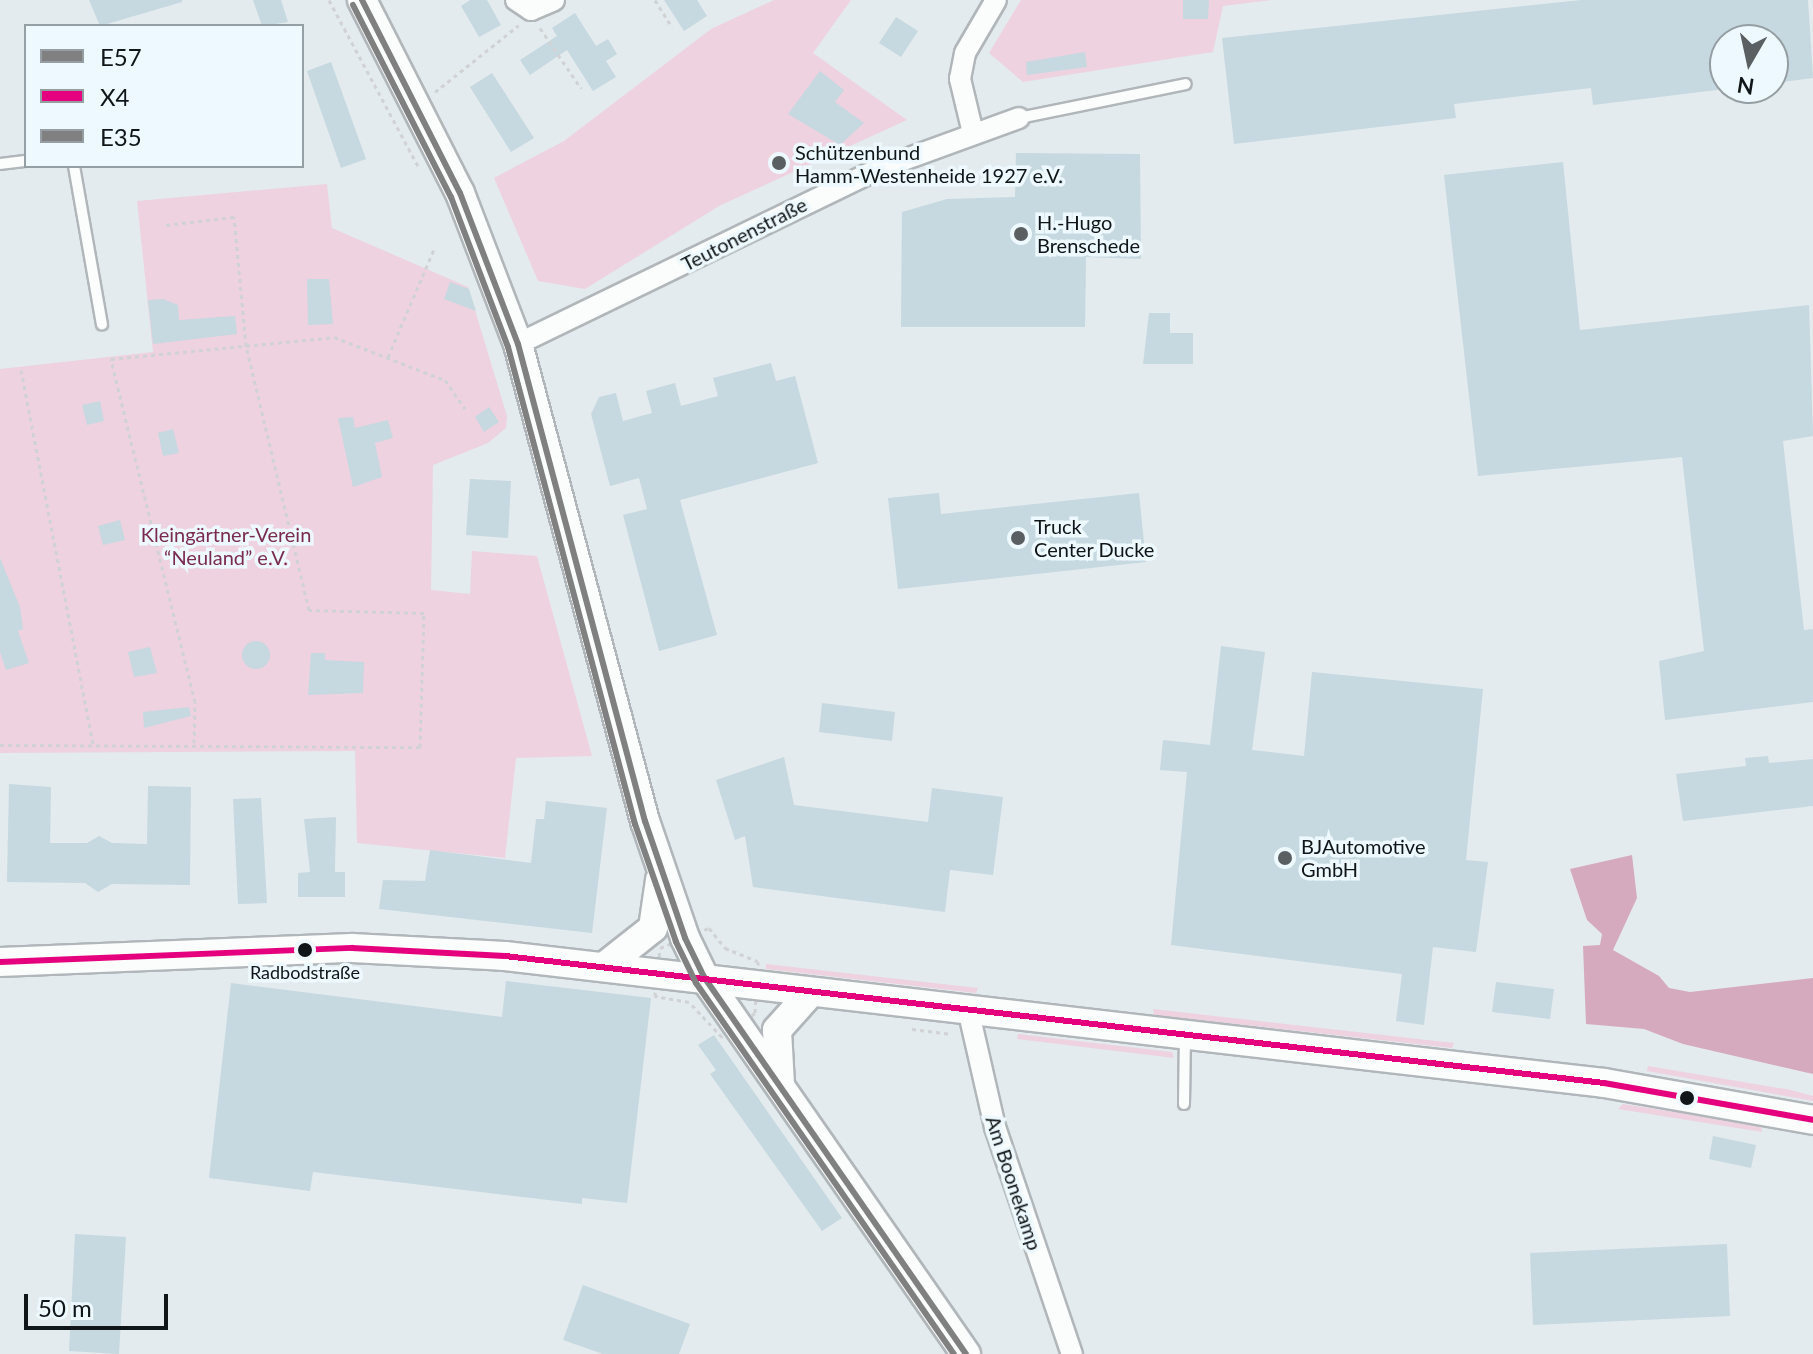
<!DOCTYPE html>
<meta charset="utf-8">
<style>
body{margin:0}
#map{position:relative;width:1813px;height:1354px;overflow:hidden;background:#e3ebee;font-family:Lato,sans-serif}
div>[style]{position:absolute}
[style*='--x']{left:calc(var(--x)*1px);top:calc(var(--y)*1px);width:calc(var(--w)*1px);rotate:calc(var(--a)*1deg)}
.green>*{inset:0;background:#eed2e0}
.water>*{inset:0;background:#d6aabe}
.building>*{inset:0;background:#c6d8e0}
.round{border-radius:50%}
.path>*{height:3px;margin-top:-1.5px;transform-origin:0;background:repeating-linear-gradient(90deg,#d0d2d4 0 4px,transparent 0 8px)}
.roads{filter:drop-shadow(2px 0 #b0b6b9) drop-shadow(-2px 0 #b0b6b9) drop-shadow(0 2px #b0b6b9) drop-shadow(0 -2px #b0b6b9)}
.lane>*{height:10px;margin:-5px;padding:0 5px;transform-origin:5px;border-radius:5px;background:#fbfcfc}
.street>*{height:20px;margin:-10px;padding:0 10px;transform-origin:10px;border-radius:10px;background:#fbfcfc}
.secondary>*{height:28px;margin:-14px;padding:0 14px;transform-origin:14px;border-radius:14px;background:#fbfcfc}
.bus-1>*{height:6px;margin:-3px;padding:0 3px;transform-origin:3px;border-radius:3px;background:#808080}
.bus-2>*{height:6px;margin:-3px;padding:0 3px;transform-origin:3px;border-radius:3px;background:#e5007d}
.bus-3>*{height:6px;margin:-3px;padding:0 3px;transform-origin:3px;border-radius:3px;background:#808080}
.dots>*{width:22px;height:22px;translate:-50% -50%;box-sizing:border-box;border:4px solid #edf9ff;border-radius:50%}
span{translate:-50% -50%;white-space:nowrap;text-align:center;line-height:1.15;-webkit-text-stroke:7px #edf9ff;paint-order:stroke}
.bus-label{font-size:18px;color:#101517}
.poi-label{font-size:20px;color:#101517}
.left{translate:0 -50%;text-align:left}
.street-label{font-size:20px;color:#101517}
.park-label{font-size:20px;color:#7a2b51}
.legend{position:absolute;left:24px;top:24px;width:280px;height:144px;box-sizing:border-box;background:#edf9ff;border:2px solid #959ea2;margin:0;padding:10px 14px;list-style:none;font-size:24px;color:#101517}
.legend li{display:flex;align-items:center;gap:16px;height:40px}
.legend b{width:40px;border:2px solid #959ea2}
.north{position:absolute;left:1709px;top:24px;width:80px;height:80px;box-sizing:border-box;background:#edf9ff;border:2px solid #959ea2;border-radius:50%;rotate:189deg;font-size:22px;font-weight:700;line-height:32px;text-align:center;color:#101517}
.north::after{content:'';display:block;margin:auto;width:28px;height:36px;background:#5a6062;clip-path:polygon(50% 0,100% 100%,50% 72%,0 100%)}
.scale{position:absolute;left:24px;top:1294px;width:144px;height:36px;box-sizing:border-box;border:4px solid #101517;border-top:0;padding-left:10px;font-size:24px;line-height:28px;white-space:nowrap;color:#101517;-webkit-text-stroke:6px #edf9ff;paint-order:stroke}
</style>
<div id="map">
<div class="green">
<i style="clip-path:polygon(774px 0,851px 0,813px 53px,907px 120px,719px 206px,585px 289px,538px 281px,494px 178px,564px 141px,711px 29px)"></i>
<i style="clip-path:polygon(1021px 0,1273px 0,1223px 6px,1213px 52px,1023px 82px,989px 53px)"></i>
<i style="clip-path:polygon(327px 184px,332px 228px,468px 287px,507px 416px,506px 428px,488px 443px,433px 465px,431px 590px,470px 594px,472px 551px,537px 556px,592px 756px,516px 758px,505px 858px,357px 843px,355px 751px,0 753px,0 369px,153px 352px,137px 201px)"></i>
<i style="clip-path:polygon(766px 964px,978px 988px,976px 993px,766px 969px)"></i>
<i style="clip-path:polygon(1153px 1009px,1454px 1043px,1452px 1048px,1154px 1015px)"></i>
<i style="clip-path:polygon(1018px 1034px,1172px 1052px,1174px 1058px,1017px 1039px)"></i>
<i style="clip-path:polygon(1648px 1066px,1791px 1090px,1813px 1096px,1813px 1101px,1647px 1071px)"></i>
<i style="clip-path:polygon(1623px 1104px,1761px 1125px,1762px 1132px,1618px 1109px)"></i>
</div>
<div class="water">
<i style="clip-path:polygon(1632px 855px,1637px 898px,1613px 950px,1659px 976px,1669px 988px,1690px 992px,1813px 978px,1813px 1074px,1683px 1044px,1644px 1029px,1586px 1024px,1583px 946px,1600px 945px,1602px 934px,1587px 920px,1570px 869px)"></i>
</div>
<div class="building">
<i style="clip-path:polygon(89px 0,182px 0,182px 2px,100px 26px)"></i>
<i style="clip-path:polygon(253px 0,281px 0,288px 22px,262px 26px)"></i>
<i style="clip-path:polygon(470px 0,487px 0,501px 25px,479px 37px,461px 6px)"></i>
<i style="clip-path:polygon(664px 0,697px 0,707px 16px,684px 31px)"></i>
<i style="clip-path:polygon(1183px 0,1209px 0,1208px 19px,1183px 19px)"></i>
<i style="clip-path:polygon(1581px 0,1808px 0,1813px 78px,1773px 83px,1773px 40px,1725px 40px,1725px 89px,1593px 105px,1591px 88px,1454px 104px,1456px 118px,1234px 144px,1222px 38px)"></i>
<i style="clip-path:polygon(575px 13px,596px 46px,608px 39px,617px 54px,606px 61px,616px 77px,593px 91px,567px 50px,530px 75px,520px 60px,557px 36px,552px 28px)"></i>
<i style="clip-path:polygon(896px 17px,918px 31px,901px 57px,879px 43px)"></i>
<i style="clip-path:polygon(1085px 52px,1087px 67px,1027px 75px,1026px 62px)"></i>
<i style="clip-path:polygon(331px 62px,366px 159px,341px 168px,307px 71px)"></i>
<i style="clip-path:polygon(820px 71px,844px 90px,835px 102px,864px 123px,840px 145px,788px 114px)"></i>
<i style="clip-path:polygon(492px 73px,534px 138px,511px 152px,470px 87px)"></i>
<i style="clip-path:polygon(1016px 153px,1140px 154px,1141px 259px,1086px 257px,1085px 327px,901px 327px,902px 212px,947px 199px,1015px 197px)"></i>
<i style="clip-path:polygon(1563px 162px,1580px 330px,1809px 305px,1813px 436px,1783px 441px,1804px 630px,1813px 629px,1813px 702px,1665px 720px,1659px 661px,1704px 651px,1682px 457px,1478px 476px,1444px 175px)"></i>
<i style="clip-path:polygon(307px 279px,329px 279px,333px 324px,308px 325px)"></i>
<i style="clip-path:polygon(450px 282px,469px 289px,476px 311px,444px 299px)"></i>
<i style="clip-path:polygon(163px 299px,178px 305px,179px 320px,235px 316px,237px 334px,153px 344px,148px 300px)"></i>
<i style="clip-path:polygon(1149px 313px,1170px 313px,1170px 333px,1193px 333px,1193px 364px,1143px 364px)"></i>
<i style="clip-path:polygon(771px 363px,776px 381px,795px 376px,818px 463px,680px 500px,717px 635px,659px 651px,623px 515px,647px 509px,639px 478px,610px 486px,591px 414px,599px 397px,616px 393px,623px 421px,652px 413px,646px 391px,675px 383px,681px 406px,718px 396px,713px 378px)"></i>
<i style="clip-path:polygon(100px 401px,104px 421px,87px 425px,82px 405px)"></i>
<i style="clip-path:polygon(489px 407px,499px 422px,484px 432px,475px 417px)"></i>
<i style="clip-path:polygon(353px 417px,355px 428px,388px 420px,393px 438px,375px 443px,382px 477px,353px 487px,338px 418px)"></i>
<i style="clip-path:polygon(173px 429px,179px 453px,163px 456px,158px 433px)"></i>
<i style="clip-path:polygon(470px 479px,511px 481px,508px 538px,466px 535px)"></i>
<i style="clip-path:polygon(939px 493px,941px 514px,1139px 493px,1146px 562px,898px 589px,888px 498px)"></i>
<i style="clip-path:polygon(120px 520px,125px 540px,103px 545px,98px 526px)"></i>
<i style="clip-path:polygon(0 558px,20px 607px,23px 629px,18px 631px,29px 663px,6px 670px,0 652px)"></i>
<i class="round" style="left:242px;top:641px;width:28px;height:28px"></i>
<i style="clip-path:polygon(1221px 646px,1265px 652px,1252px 750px,1304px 756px,1312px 672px,1483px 689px,1466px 860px,1488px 862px,1476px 952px,1433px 947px,1424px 1025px,1396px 1021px,1402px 974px,1171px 945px,1187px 772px,1160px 770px,1163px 740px,1210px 745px)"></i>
<i style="clip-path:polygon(150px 647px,157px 673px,134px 677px,128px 652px)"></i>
<i style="clip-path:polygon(311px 653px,325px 653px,325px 660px,364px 662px,363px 693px,308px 695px)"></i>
<i style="clip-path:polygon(822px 703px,895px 712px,892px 741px,819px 732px)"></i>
<i style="clip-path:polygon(189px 707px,191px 716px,144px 728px,143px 712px)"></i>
<i style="clip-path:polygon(1768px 756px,1769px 763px,1813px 759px,1813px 806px,1683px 821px,1676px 774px,1746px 766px,1745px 758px)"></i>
<i style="clip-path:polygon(784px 757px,794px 805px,928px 822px,932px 788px,1003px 797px,993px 875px,950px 870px,945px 912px,753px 887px,745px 836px,735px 840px,716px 780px)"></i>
<i style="clip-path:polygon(9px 784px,51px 787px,50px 843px,87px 843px,99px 836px,112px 843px,147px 844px,148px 786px,191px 787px,190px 885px,112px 884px,98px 892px,85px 883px,7px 882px)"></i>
<i style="clip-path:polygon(261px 798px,267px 903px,238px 904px,233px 799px)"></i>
<i style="clip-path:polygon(546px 801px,607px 808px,592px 933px,379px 909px,383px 880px,425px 881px,430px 850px,531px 863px,536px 819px,544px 819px)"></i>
<i style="clip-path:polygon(336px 817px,335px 872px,345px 872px,345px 897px,298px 897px,298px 873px,310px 872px,304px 819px)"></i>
<i style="clip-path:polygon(506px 981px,651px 998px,627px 1203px,582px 1198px,582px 1204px,313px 1172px,310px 1191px,209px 1178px,231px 983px,502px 1017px)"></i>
<i style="clip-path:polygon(1496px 982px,1554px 989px,1550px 1019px,1492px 1012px)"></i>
<i style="clip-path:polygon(714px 1035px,842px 1218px,822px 1231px,710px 1074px,716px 1070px,698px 1045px)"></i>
<i style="clip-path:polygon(1713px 1136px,1756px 1145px,1751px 1168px,1709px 1159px)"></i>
<i style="clip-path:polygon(75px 1234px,126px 1237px,119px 1354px,69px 1351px)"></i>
<i style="clip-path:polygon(1727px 1244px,1730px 1316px,1533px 1325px,1530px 1253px)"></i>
<i style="clip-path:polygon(583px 1285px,690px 1324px,679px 1354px,603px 1354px,563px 1340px)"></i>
</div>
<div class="path">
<i style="--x:329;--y:0;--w:188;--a:61.8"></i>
<i style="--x:655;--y:0;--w:32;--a:58"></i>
<i style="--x:540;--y:28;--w:73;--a:55.7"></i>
<i style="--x:435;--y:92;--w:107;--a:-38.6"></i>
<i style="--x:388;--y:357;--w:120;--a:-66.9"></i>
<i style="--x:21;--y:370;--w:382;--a:79.1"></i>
<i style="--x:194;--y:743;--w:41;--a:-88.6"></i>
<i style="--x:195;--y:702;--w:353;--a:-103.8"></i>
<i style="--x:111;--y:359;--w:224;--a:-5.6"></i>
<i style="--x:334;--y:337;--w:119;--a:21.2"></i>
<i style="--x:445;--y:380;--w:35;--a:55"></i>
<i style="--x:0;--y:745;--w:420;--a:0.3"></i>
<i style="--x:420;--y:747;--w:134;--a:-88.3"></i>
<i style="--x:424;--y:613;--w:115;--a:-178.5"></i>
<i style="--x:309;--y:610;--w:271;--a:-103.4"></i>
<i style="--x:246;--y:346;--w:130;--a:-95.3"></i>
<i style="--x:234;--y:217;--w:69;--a:173.4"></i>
<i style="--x:709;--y:928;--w:26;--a:51"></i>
<i style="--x:725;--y:948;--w:35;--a:22"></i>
<i style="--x:758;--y:961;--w:52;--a:93.3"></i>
<i style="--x:755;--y:1013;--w:41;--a:144"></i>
<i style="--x:722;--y:1037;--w:48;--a:-133.3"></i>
<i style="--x:689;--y:1002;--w:35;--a:-170"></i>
<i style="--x:655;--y:996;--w:48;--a:-84.1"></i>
<i style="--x:660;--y:948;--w:53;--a:-22.2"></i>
<i style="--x:912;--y:1029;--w:40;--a:7.1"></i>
</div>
<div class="roads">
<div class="lane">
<i style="--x:1019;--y:118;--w:170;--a:-11.5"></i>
<i style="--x:0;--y:164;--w:26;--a:-7"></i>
<i style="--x:74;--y:166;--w:161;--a:80"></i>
<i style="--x:1184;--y:1104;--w:68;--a:-89.2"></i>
</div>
<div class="street">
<i style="--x:516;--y:0;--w:18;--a:34"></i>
<i style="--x:531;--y:10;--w:25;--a:-23"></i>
<i style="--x:973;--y:133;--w:56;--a:-103.5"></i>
<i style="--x:960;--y:79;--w:26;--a:-79"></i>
<i style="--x:965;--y:53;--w:61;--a:-59.7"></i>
<i style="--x:518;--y:344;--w:398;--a:-25.9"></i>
<i style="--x:876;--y:170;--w:152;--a:-20"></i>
<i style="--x:968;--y:1009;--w:121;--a:77.1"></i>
<i style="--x:995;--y:1127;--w:240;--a:71.3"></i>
</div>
<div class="secondary">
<i style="--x:362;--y:0;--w:216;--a:63.1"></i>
<i style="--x:460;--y:193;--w:162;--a:69"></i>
<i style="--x:518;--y:344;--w:494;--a:75.1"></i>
<i style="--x:645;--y:821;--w:124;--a:71.1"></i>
<i style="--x:685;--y:938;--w:43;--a:64"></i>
<i style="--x:704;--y:977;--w:459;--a:55.2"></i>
<i style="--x:0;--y:962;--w:352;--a:-2.3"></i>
<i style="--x:352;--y:948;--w:153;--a:3"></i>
<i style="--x:505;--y:956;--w:1106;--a:6.59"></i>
<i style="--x:1604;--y:1083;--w:212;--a:10"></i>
<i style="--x:605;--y:966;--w:61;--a:-38.4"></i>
<i style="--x:653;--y:928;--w:49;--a:-81.7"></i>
<i style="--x:780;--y:1084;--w:54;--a:-93.2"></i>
<i style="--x:777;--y:1030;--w:51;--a:-48.2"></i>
</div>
</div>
<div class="bus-1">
<i style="--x:362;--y:0;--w:216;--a:63.1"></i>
<i style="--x:460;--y:193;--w:162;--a:69"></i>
<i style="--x:518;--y:344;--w:494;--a:75.1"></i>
<i style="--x:645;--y:821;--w:124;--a:71.1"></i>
<i style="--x:685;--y:938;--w:43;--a:64"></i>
<i style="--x:704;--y:977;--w:459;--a:55.2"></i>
</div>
<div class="bus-2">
<i style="--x:0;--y:962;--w:352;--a:-2.3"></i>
<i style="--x:352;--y:948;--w:153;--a:3"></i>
<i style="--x:505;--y:956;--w:1106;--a:6.59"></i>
<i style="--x:1604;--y:1083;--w:212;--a:10"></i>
</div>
<div class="bus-3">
<i style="--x:353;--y:5;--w:216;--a:63"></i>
<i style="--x:451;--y:197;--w:160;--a:69.2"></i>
<i style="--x:508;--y:347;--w:494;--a:75.1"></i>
<i style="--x:635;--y:824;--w:125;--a:70.8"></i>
<i style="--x:676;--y:942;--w:46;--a:64"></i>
<i style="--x:696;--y:983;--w:452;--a:55.2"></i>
</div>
<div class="dots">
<i style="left:779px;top:163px;background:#5a6062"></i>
<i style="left:1021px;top:234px;background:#5a6062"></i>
<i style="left:1018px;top:538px;background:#5a6062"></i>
<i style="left:1285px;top:858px;background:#5a6062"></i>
<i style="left:305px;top:950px;background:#101517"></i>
<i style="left:1687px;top:1098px;background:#101517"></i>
</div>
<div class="bus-label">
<span style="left:305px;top:972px">Radbodstraße</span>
</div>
<div class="poi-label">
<span class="left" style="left:795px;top:164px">Schützenbund<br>Hamm-Westenheide 1927 e.V.</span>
<span class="left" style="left:1037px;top:234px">H.-Hugo<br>Brenschede</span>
<span class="left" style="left:1034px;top:538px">Truck<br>Center Ducke</span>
<span class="left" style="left:1301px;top:858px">BJAutomotive<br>GmbH</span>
</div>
<div class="street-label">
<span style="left:744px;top:234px;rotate:-27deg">Teutonenstraße</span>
<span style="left:1014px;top:1183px;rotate:72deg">Am Boonekamp</span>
</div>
<div class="park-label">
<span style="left:226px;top:546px">Kleingärtner-Verein<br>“Neuland” e.V.</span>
</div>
<ul class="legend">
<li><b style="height:10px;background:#808080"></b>E57</li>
<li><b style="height:10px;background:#e5007d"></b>X4</li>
<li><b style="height:10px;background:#808080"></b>E35</li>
</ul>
<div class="north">N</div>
<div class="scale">50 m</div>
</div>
